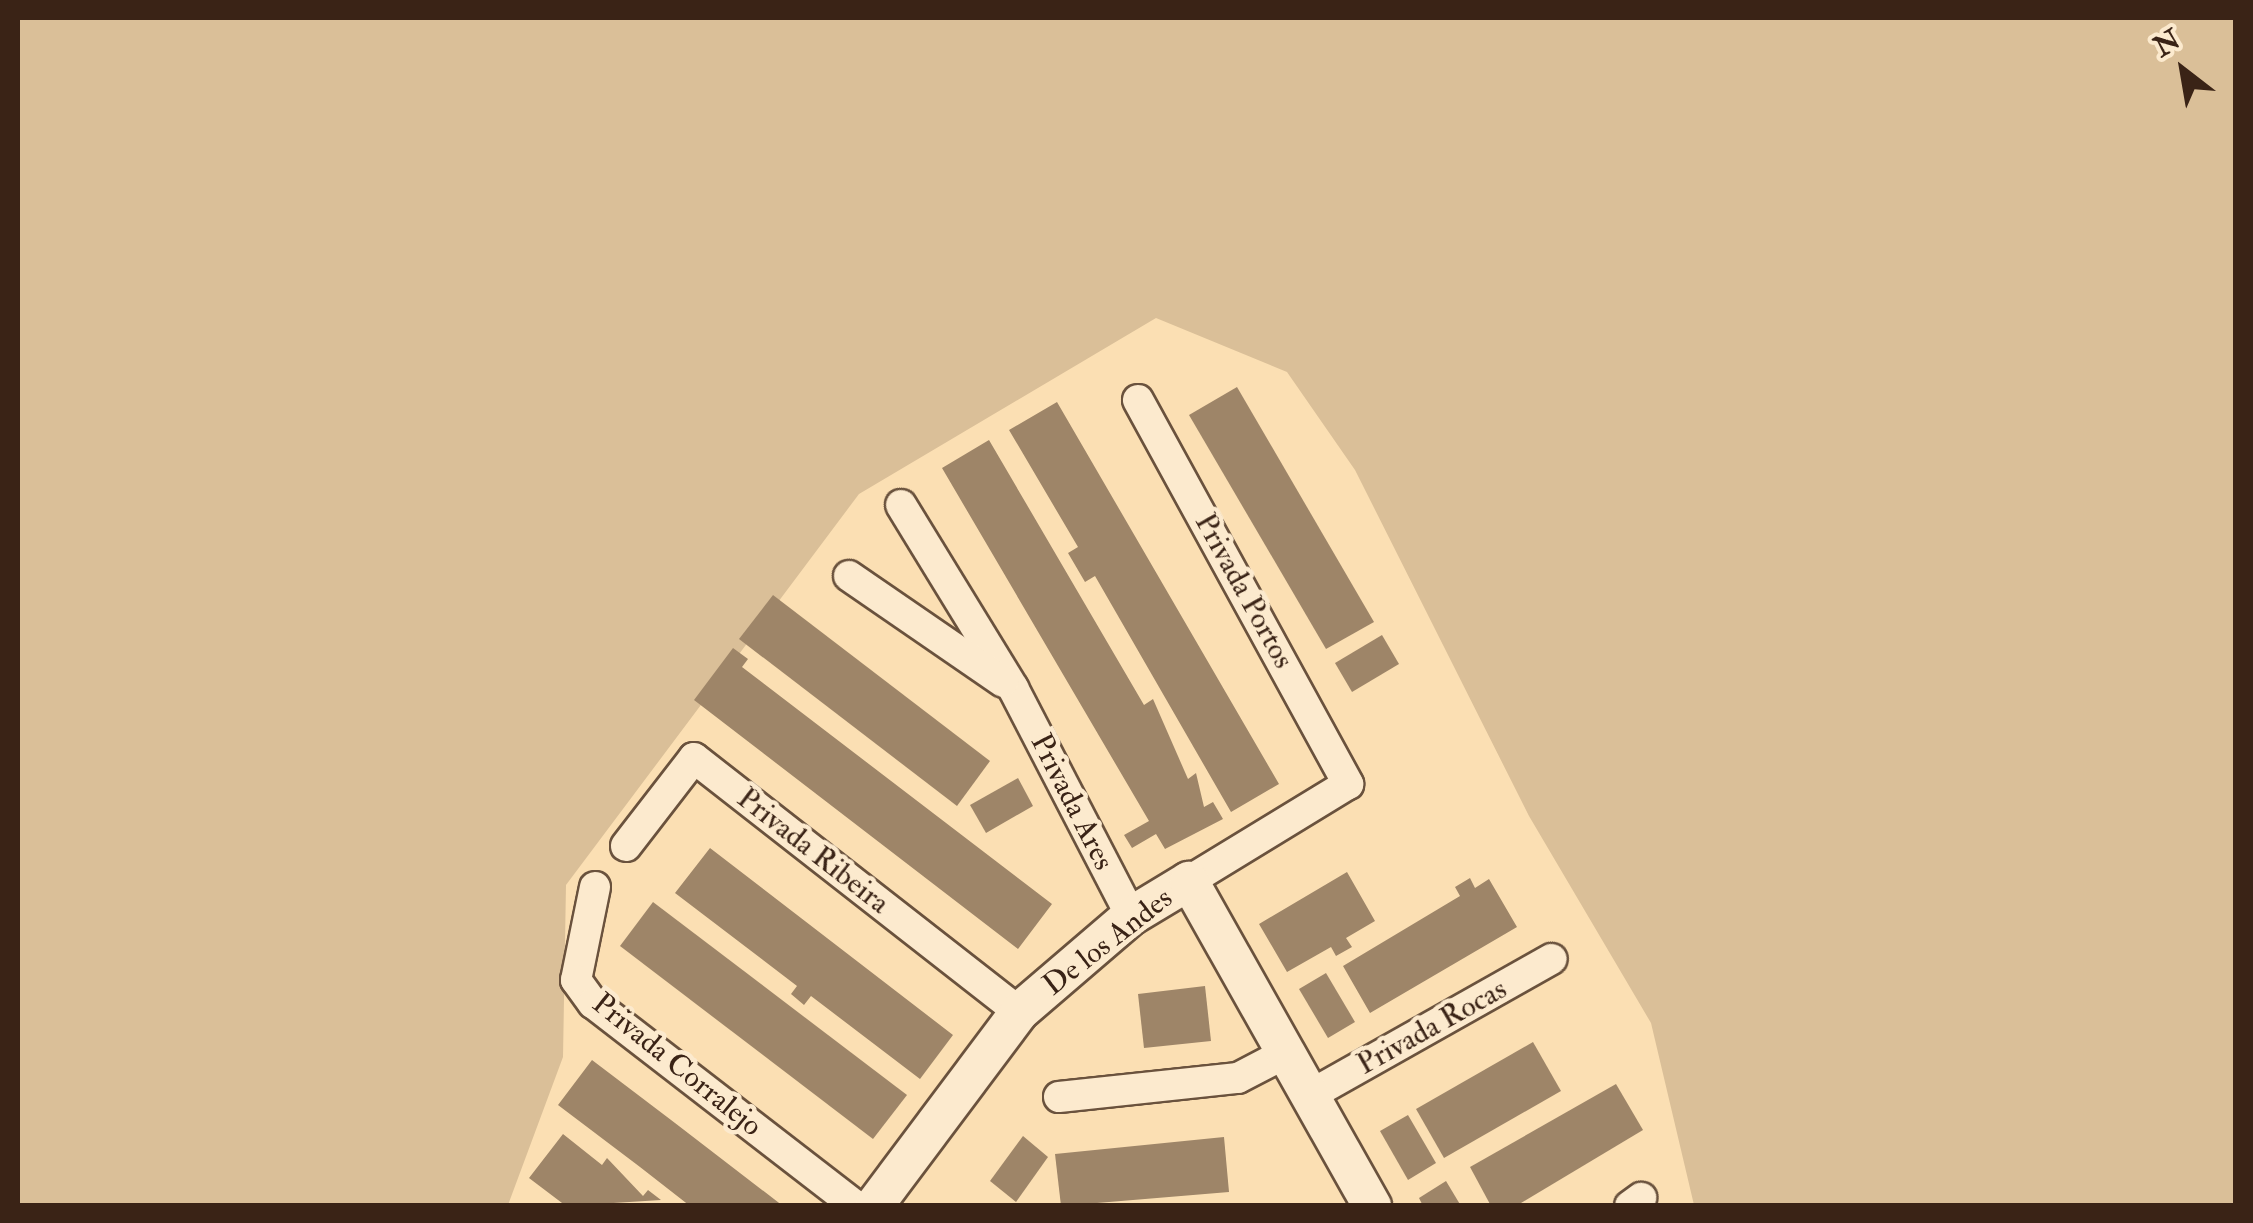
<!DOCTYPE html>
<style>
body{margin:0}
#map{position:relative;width:2253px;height:1223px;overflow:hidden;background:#fbdfb3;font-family:"IM FELL Double Pica",serif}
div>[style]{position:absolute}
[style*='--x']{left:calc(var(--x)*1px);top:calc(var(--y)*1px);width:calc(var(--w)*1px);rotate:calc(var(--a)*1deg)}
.green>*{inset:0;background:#dabf98}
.building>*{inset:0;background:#9e8568}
.roads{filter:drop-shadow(2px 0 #6a523d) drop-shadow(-2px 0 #6a523d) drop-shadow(0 2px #6a523d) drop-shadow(0 -2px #6a523d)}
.minor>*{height:30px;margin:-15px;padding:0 15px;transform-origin:15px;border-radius:15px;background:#fceace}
.tertiary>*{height:38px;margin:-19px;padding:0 19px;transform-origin:19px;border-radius:19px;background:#fceace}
span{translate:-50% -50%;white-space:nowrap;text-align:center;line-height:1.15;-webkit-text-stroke:9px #fceace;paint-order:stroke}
.street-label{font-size:30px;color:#3a2316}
.frame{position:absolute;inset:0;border:20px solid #3a2316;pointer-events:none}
.north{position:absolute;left:2133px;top:20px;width:100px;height:100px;-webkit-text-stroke:8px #fceace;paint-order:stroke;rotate:329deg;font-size:28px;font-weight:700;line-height:40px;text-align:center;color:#3a2316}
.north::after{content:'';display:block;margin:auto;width:35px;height:45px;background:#3a2316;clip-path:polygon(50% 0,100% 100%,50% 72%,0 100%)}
</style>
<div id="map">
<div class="green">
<i style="clip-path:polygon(18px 18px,2235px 18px,2235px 1205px,1694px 1205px,1651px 1023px,1529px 816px,1355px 470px,1287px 372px,1156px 318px,859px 494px,566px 885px,563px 1057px,508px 1205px,18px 1205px)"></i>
</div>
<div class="building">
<i style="clip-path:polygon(1237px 387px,1374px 622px,1326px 649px,1189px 415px)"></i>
<i style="clip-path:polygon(1057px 402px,1279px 784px,1231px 812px,1095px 576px,1085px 582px,1068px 553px,1078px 547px,1009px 430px)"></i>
<i style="clip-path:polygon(989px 440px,1144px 705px,1153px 699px,1188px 779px,1196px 773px,1204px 807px,1213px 802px,1223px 819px,1165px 849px,1156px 834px,1132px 848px,1124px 835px,1149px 821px,942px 468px)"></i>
<i style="clip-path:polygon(773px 595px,990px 761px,957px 806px,739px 639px)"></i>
<i style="clip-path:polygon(1382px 635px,1399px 664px,1352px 692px,1335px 663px)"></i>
<i style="clip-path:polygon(733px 648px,748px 659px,742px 667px,1052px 904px,1018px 949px,694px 700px)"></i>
<i style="clip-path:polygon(1018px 778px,1033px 806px,986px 833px,970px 805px)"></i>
<i style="clip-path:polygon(710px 848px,953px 1035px,920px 1079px,811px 996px,804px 1005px,791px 994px,797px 986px,675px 893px)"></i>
<i style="clip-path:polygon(1347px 872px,1375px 921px,1346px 938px,1352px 947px,1336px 956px,1331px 947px,1287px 972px,1259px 924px)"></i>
<i style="clip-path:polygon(1470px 878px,1475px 888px,1489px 879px,1517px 927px,1370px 1013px,1343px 966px,1460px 896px,1455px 887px)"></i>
<i style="clip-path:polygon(653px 902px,907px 1095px,873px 1139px,620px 946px)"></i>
<i style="clip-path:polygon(1326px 973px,1355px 1022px,1328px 1038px,1299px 989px)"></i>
<i style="clip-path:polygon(1205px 986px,1211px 1041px,1144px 1048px,1138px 994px)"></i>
<i style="clip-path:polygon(1533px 1042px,1561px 1091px,1444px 1158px,1416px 1109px)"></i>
<i style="clip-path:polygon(592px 1060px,675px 1123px,783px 1206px,690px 1206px,640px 1167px,558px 1105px)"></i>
<i style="clip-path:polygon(1616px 1084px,1643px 1130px,1516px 1206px,1491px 1206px,1470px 1167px)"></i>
<i style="clip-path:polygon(1408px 1115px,1436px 1163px,1408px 1180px,1380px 1131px)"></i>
<i style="clip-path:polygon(563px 1134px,602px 1165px,607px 1158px,643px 1196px,648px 1190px,661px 1200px,566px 1206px,529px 1178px)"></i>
<i style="clip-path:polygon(1023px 1136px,1048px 1157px,1016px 1202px,990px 1181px)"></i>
<i style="clip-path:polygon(1224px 1137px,1229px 1192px,1061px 1206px,1055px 1154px)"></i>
<i style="clip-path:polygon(1446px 1181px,1461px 1206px,1423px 1206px,1419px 1198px)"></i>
</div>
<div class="roads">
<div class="minor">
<i style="--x:1138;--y:400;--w:438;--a:61.3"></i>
<i style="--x:1348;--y:784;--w:186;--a:148.6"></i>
<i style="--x:901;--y:505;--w:215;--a:58.5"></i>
<i style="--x:1013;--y:688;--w:257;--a:62.6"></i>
<i style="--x:849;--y:576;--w:187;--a:34.5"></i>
<i style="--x:626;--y:846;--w:111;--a:-52.3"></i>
<i style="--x:694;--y:758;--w:412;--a:38"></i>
<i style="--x:595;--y:887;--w:95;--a:101.5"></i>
<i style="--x:576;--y:980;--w:29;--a:54"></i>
<i style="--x:593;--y:1003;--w:332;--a:37.7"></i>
<i style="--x:1312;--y:1094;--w:275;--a:-29.4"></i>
<i style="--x:1059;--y:1097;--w:180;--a:-6.1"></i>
<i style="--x:1238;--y:1078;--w:56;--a:-27.5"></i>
<i style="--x:1630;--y:1206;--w:14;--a:-36"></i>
</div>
<div class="tertiary">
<i style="--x:874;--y:1206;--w:242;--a:-53.2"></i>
<i style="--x:1019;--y:1012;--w:148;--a:-40.6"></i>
<i style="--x:1131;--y:916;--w:68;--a:-31.1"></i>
<i style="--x:1189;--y:881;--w:373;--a:60.6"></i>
</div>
</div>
<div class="street-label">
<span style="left:1244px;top:591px;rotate:61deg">Privada Portos</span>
<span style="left:1072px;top:802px;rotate:63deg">Privada Ares</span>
<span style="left:813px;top:851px;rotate:38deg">Privada Ribeira</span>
<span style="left:1108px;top:942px;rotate:-38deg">De los Andes</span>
<span style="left:1432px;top:1027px;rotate:-29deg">Privada Rocas</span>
<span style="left:677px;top:1065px;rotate:39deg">Privada Corralejo</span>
</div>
<div class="frame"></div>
<div class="north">N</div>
</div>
